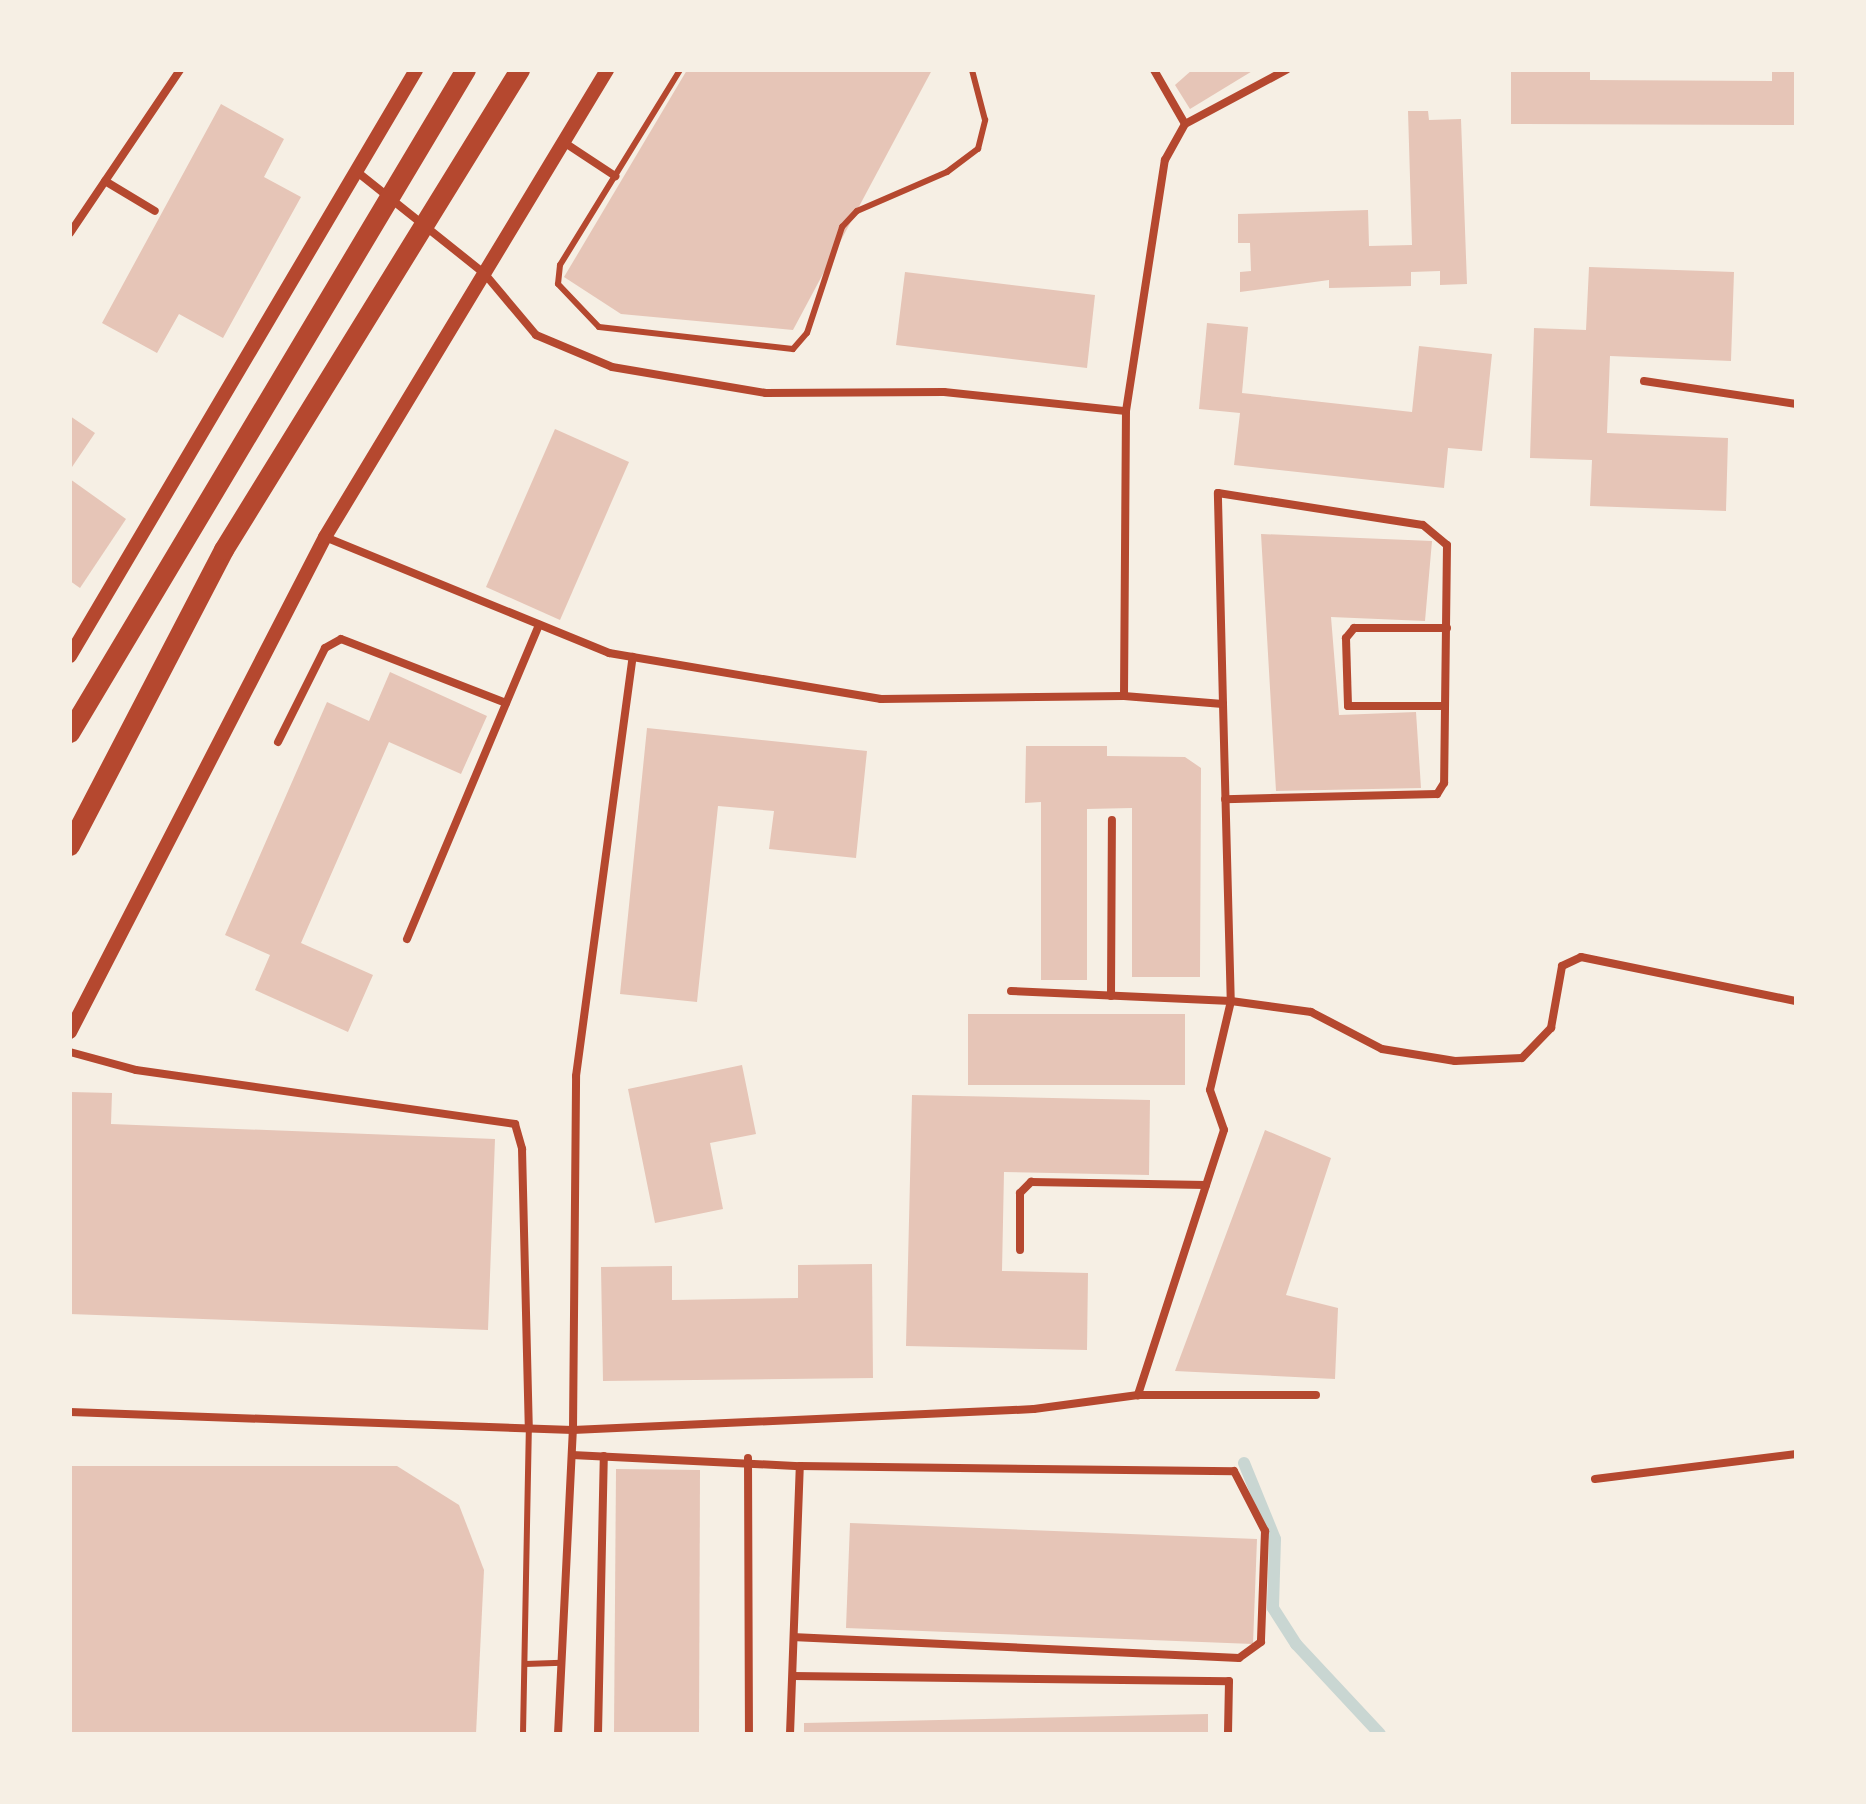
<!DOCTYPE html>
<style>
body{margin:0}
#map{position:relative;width:1866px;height:1804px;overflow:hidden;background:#f6efe4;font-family:Ubuntu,sans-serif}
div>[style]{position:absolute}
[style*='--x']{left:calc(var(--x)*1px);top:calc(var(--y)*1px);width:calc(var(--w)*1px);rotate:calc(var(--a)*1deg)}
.stream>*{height:12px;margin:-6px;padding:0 6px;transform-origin:6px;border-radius:6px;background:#c9d6d2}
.building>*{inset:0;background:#e6c5b7}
.service>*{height:6px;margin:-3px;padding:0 3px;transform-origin:3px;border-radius:3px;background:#b5482f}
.minor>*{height:8px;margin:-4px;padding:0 4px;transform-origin:4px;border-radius:4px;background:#b5482f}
.tertiary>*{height:14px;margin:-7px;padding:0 7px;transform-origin:7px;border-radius:7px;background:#b5482f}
.primary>*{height:20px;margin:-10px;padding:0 10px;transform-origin:10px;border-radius:10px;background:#b5482f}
span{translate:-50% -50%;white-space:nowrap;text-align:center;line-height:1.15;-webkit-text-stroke:6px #f6efe4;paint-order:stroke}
.frame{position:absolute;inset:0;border:72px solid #f6efe4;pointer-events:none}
</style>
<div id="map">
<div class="stream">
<i style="--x:1244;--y:1463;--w:82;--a:67.8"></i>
<i style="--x:1275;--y:1539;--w:69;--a:91.7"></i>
<i style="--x:1273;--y:1608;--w:43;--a:57.4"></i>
<i style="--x:1296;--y:1644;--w:123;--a:47"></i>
</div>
<div class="building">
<i style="clip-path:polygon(687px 70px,932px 70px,793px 330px,621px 314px,564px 277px)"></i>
<i style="clip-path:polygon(1192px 70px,1254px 70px,1190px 109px,1175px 85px)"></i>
<i style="clip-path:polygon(1511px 70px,1590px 70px,1590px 80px,1772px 81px,1772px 70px,1796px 70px,1796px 125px,1511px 124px)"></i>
<i style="clip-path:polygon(221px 104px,284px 139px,264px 177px,301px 197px,223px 338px,179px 314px,157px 353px,102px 323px)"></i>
<i style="clip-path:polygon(1408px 111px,1428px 111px,1429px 120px,1461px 119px,1467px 284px,1440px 285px,1440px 271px,1411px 272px,1411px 286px,1329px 288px,1329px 280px,1240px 292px,1240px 272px,1251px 271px,1250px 243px,1238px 243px,1238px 214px,1368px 210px,1369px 246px,1412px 245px)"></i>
<i style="clip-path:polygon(1589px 267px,1734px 272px,1731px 361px,1610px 356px,1607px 433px,1728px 438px,1726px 511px,1590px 506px,1592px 460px,1530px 458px,1534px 328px,1586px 330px)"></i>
<i style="clip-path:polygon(905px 272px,1095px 295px,1087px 368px,896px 345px)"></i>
<i style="clip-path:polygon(1207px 323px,1248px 327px,1242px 393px,1412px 412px,1419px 346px,1492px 354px,1482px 451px,1448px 448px,1444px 488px,1234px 465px,1240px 413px,1199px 409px)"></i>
<i style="clip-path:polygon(70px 416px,95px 433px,70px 470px)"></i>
<i style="clip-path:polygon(555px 429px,629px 462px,560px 620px,486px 587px)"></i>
<i style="clip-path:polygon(70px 479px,126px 519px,80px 588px,70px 581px)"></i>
<i style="clip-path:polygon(1261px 534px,1432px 541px,1425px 621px,1331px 617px,1339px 715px,1416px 712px,1421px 788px,1276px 791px)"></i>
<i style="clip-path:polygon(390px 672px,487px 716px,461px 774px,389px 742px,301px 943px,373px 975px,348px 1032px,255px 990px,270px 955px,225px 935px,327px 702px,369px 721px)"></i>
<i style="clip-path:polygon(647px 728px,867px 751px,856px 858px,769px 849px,774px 811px,718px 806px,697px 1002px,620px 994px)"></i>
<i style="clip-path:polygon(1026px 746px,1107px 746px,1107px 756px,1185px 757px,1201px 768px,1200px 977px,1132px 977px,1132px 808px,1087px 809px,1087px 980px,1041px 980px,1041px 802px,1025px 803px)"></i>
<i style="clip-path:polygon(968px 1014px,1185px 1014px,1185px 1085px,968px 1085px)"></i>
<i style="clip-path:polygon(742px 1065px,756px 1134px,710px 1143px,723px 1209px,655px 1223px,628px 1089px)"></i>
<i style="clip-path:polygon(70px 1092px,112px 1093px,111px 1124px,495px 1139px,488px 1330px,70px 1314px)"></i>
<i style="clip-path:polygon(912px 1095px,1150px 1100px,1149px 1175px,1004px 1172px,1002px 1271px,1088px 1273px,1087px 1350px,906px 1346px)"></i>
<i style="clip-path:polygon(1265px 1130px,1331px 1158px,1286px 1295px,1338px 1308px,1335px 1379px,1175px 1371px)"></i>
<i style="clip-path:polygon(872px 1264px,873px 1378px,603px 1381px,601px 1267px,672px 1266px,672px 1300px,798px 1298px,798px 1265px)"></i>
<i style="clip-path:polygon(70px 1466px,397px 1466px,459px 1505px,484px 1570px,476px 1734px,70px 1734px)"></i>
<i style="clip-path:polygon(616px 1469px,700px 1470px,699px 1734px,614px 1734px)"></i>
<i style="clip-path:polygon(850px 1523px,1257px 1539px,1253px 1644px,846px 1628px)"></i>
<i style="clip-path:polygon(1208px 1714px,1208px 1734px,804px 1734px,804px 1723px)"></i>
</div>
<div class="service">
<i style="--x:680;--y:70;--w:229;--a:121.6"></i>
<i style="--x:560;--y:265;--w:19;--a:96"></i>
<i style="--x:558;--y:284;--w:59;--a:46.4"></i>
<i style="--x:599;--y:327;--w:195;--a:6.5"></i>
<i style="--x:793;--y:349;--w:21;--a:-49"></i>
<i style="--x:807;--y:333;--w:112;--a:-71.7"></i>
<i style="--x:842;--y:227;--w:22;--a:-47"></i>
<i style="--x:857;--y:211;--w:98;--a:-23.4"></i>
<i style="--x:947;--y:172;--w:39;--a:-37"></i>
<i style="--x:978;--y:149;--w:30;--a:-76"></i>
<i style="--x:985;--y:120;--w:52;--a:-104.6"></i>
<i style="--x:525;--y:1664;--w:37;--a:-2"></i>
<i style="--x:523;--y:1734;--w:305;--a:-88.9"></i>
</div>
<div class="minor">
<i style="--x:1154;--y:70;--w:62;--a:60.1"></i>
<i style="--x:562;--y:141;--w:64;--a:33.4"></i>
<i style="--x:356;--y:171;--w:164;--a:38.6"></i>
<i style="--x:484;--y:273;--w:81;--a:50"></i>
<i style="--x:536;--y:335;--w:82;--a:22.8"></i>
<i style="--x:612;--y:367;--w:156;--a:9.6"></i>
<i style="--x:766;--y:393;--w:178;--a:-0.3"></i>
<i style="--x:944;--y:392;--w:183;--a:6"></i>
<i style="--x:1126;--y:411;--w:254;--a:-81.2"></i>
<i style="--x:1165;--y:160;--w:41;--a:-60.9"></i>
<i style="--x:1185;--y:124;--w:115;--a:-28.1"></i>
<i style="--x:105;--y:181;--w:58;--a:31"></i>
<i style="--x:70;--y:233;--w:197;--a:-56"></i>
<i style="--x:1644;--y:381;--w:154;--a:8.6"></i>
<i style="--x:325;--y:537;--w:307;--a:22.2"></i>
<i style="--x:609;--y:653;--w:276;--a:9.6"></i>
<i style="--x:881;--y:699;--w:243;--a:-0.7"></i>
<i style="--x:1124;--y:696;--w:99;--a:4.6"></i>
<i style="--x:1223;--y:704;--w:297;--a:88.5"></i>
<i style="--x:1231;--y:1001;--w:91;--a:103.3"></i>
<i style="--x:1210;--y:1090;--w:42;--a:70.7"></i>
<i style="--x:1224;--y:1130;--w:279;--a:108"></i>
<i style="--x:1124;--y:696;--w:285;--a:-89.6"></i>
<i style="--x:1223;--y:704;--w:211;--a:-91.4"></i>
<i style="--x:1218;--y:493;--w:207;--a:8.9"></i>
<i style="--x:1423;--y:525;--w:31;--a:40"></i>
<i style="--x:1447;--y:545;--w:238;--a:90.7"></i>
<i style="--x:1444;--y:783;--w:13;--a:122"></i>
<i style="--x:1437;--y:794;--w:212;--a:178.6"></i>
<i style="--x:1445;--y:706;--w:97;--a:180"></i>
<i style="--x:1348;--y:706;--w:68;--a:-91.7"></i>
<i style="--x:1346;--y:638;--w:13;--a:-51"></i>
<i style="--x:1354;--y:628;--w:93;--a:0"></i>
<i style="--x:278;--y:742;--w:105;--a:-63.4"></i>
<i style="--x:325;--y:648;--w:18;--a:-29"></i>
<i style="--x:341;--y:639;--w:177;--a:21.2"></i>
<i style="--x:407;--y:939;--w:341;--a:-67.2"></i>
<i style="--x:1011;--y:991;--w:220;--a:2.6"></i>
<i style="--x:1231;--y:1001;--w:81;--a:7.8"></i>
<i style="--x:1311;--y:1012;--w:80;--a:27.5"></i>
<i style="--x:1382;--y:1049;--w:74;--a:9.3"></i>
<i style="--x:1455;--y:1061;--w:67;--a:-2.6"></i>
<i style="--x:1522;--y:1058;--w:42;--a:-46"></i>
<i style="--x:1551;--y:1028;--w:63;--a:-79.9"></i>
<i style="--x:1562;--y:966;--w:21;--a:-25"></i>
<i style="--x:1581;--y:957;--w:219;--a:11.6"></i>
<i style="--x:1111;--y:996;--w:176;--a:-89.7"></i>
<i style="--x:70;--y:1052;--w:68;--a:15.3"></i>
<i style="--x:136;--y:1070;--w:383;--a:8.1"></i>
<i style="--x:515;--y:1124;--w:26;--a:74"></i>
<i style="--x:522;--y:1149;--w:280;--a:88.6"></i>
<i style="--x:1020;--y:1250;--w:57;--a:-90"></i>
<i style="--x:1020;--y:1193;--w:16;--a:-45"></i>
<i style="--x:1031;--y:1182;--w:175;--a:1"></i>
<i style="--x:70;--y:1412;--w:503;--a:2.05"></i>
<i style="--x:573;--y:1430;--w:461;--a:-2.6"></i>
<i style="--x:1034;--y:1409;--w:105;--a:-7.7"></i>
<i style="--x:1138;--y:1395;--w:178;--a:0"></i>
<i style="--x:572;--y:1455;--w:228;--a:2.8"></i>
<i style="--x:748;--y:1458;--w:276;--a:89.8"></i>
<i style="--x:1595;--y:1479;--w:203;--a:-7.1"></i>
<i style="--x:793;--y:1676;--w:436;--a:0.7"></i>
<i style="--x:1229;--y:1681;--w:53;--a:91.1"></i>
<i style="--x:558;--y:1734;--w:304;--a:-87.2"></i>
<i style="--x:573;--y:1430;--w:354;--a:-89.5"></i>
<i style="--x:576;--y:1076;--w:423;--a:-82.3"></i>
<i style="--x:598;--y:1734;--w:278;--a:-88.8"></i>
<i style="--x:790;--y:1734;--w:268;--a:-87.9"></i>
<i style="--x:800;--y:1466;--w:434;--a:0.7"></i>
<i style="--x:1234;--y:1471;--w:68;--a:62.7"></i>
<i style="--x:1265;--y:1531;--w:111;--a:92.1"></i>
<i style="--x:1261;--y:1642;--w:27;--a:144"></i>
<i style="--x:1239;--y:1658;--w:442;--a:-177.3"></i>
</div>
<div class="tertiary">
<i style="--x:70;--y:656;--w:681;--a:-59.44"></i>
<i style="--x:70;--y:1032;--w:557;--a:-62.74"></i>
<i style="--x:325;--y:537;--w:546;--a:-58.87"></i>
</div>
<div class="primary">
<i style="--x:70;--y:733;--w:772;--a:-59.15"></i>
<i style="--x:70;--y:846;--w:334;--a:-62.5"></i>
<i style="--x:224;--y:550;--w:564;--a:-58.34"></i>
</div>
<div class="frame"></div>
</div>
